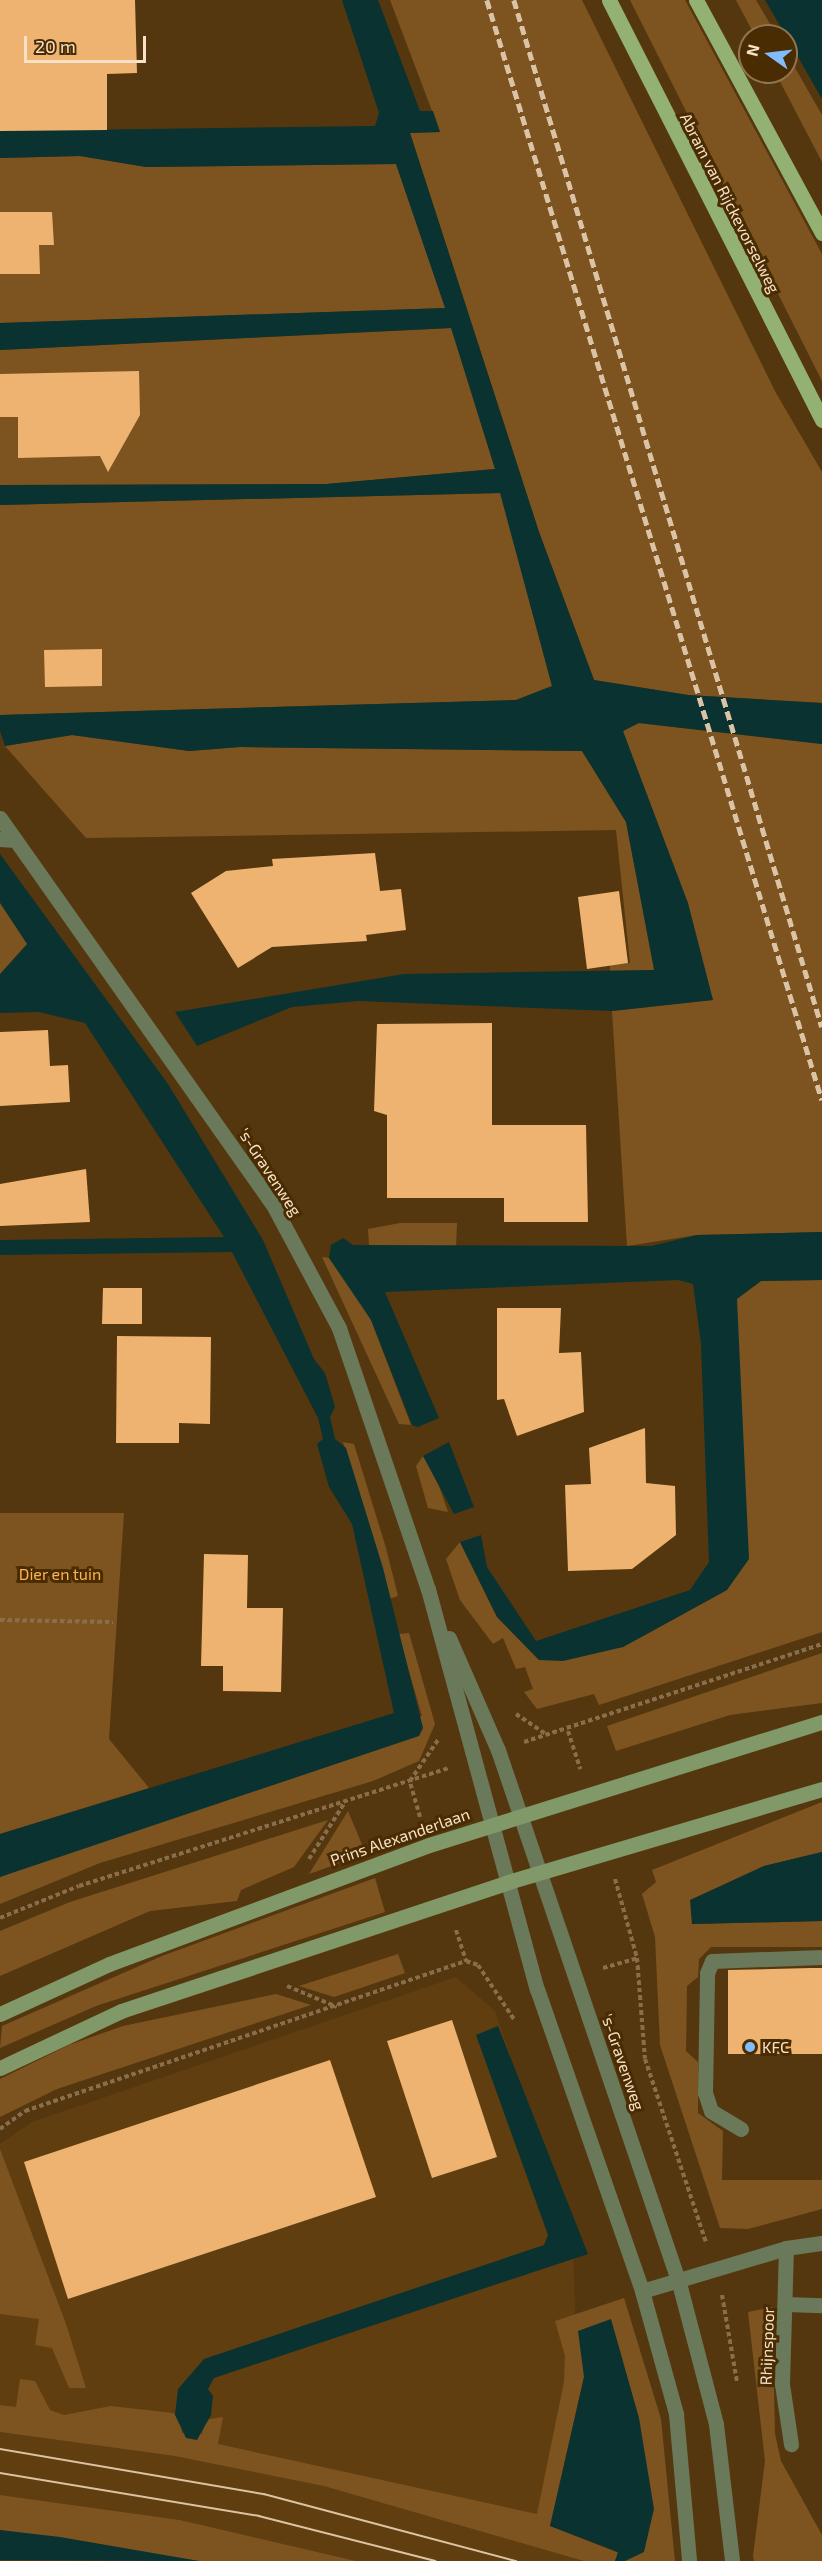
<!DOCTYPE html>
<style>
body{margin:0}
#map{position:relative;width:822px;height:2561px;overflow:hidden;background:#55370f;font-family:"Exo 2",sans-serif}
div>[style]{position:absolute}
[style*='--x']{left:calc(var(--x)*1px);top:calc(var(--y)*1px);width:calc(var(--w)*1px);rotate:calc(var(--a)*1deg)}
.built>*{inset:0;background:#613e10}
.green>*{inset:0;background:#7d5420}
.water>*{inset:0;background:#0a3230}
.building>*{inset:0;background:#eeb370}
.path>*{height:4px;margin-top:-2px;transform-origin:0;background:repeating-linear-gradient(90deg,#8a6e4b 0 4.5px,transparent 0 7.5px)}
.lane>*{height:15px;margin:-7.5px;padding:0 7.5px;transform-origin:7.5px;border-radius:7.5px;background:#6a795a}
.street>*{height:15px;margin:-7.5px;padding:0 7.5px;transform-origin:7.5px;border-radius:7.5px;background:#6a795a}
.secondary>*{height:15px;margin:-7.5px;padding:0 7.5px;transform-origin:7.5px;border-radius:7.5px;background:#819968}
.primary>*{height:15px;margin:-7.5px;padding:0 7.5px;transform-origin:7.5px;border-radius:7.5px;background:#93b172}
.tram>*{height:1.5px;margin:-0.75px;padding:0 0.75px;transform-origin:0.75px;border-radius:0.75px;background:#dbc3a6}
.rail>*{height:4.5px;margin-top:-2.25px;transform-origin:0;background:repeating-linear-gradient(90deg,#dbc3a6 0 9px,transparent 0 13.5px)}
.dots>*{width:16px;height:16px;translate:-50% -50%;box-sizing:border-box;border:3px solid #4a2c02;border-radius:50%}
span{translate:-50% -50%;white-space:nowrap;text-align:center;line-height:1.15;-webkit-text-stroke:6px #4a2c02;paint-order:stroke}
.street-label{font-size:16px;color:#f9e2c8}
.park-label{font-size:16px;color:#fdb255}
.poi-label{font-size:16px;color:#f9e2c8}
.left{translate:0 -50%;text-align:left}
.north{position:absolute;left:738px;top:24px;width:60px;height:60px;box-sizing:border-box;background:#4a2c02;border:2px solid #907551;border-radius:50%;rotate:284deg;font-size:16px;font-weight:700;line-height:24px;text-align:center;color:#f9e2c8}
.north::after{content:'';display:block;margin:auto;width:21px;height:27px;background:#80bdfa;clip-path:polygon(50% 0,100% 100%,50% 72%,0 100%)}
.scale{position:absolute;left:24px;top:36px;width:122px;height:27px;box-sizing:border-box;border:3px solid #f9e2c8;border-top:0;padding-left:8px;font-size:18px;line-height:21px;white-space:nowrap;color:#f9e2c8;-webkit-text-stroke:4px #4a2c02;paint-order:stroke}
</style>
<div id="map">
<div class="built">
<i style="clip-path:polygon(456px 1977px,495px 2011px,573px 2245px,578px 2408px,547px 2539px,444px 2516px,584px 2561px,356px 2561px,180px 2520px,0 2495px,0 2432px,169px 2455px,0 2426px,0 2144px,32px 2122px)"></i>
</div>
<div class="green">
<i style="clip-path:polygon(390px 0,582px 0,776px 393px,822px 472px,822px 703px,688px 695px,594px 680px,539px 532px,410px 133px,440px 132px)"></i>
<i style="clip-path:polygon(630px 0,685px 0,822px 254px,822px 381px)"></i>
<i style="clip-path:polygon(736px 0,756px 0,777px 36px,755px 36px)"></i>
<i style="clip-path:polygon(786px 52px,822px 115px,822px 162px,775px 72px,786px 72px)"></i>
<i style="clip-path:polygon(80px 156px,146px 167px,396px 164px,446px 308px,0 323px,0 158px)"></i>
<i style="clip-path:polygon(452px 328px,495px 469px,326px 484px,0 485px,0 350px)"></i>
<i style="clip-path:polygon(501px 493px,552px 686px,516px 700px,0 715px,0 505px)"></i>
<i style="clip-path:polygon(638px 723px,822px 744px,822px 1232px,697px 1235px,627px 1246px,612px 1011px,713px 1000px,623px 731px)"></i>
<i style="clip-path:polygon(72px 735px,189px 751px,240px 747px,582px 751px,626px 822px,655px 970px,610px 971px,610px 964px,630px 963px,616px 830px,86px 838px,5px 746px)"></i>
<i style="clip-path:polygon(0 879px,54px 967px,0 994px)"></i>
<i style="clip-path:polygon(400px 1223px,457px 1223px,456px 1247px,369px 1245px,368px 1229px)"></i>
<i style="clip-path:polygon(322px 1257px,329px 1258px,357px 1293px,371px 1320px,411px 1425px,399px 1424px)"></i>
<i style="clip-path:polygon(822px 1280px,822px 1632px,599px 1705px,594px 1694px,537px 1709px,524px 1692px,533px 1689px,525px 1667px,516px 1669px,503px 1638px,493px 1644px,460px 1600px,446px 1559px,460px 1542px,497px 1617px,539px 1660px,623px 1647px,727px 1590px,737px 1298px,761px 1281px)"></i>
<i style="clip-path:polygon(343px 1442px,354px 1444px,386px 1548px,398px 1596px,389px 1599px)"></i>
<i style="clip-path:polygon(423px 1456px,435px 1474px,448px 1512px,428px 1508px,416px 1466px)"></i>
<i style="clip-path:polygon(0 1513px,124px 1513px,109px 1739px,149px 1788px,0 1834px)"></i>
<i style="clip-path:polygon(409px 1633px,435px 1724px,419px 1761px,373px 1781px,100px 1863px,0 1904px,0 1877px,422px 1716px,398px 1634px)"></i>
<i style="clip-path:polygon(822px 1653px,822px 1703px,730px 1715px,616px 1751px,607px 1726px)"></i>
<i style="clip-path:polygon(822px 1802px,822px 1852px,764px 1866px,691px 1900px,692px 1924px,822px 1921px,822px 1947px,711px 1947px,699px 1959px,698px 1977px,687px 1986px,686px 2051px,698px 2062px,698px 2113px,723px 2131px,722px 2180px,822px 2180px,822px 2209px,748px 2229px,720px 2228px,660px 2045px,655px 1937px,642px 1894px,656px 1882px,652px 1870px)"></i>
<i style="clip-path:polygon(348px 1811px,366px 1854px,309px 1874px)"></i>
<i style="clip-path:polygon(328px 1820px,294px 1867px,241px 1890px,237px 1901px,150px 1911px,0 1976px,0 1931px,70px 1902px)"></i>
<i style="clip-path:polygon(375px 1878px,385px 1912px,96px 2006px,0 2048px,2px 2026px,162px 1956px)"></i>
<i style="clip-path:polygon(398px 1954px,405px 1973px,334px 1997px,299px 1986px)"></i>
<i style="clip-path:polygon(276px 1994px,311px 2005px,57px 2089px,0 2117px,0 2079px,69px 2045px,123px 2026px)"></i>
<i style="clip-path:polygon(0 2149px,66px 2324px,86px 2388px,69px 2388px,52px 2348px,35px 2345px,39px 2319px,0 2314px)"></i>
<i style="clip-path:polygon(624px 2298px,661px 2419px,675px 2561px,625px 2561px,583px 2352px,584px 2377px,550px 2526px,619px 2553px,615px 2561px,584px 2561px,324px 2486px,175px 2456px,0 2432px,0 2405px,16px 2407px,20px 2379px,35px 2381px,50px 2410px,64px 2415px,111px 2406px,173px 2413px,181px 2420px,182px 2433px,202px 2434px,204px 2420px,223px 2417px,218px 2444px,537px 2514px,564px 2382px,565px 2356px,555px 2321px)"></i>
<i style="clip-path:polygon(772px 2307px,775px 2434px,781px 2461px,822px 2535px,822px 2561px,754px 2561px,753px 2556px,765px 2461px,748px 2312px)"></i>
<i style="clip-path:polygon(0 2495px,180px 2520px,356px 2561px,199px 2561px,0 2530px)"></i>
</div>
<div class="water">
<i style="clip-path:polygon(342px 0,378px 0,420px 111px,433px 111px,440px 132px,410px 133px,539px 532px,594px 680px,688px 695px,822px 703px,822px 744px,639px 723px,623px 731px,688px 903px,713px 1000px,612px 1011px,359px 1001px,292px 1007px,197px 1046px,175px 1012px,404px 974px,654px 970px,626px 822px,582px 751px,240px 747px,189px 751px,72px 735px,5px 746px,0 731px,0 715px,516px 700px,552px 686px,500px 493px,0 505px,0 485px,326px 484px,495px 469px,451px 328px,0 350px,0 323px,445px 308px,396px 164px,146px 167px,80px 156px,0 158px,0 131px,375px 126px,379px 113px)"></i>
<i style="clip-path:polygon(765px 0,822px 0,822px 99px,786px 36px)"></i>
<i style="clip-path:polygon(0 854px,168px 1084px,263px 1240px,314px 1359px,325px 1373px,335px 1407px,330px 1417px,335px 1439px,346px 1448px,383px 1568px,423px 1728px,419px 1736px,0 1877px,0 1834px,394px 1713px,352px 1524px,329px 1487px,317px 1444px,323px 1439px,318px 1418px,232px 1252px,0 1255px,0 1240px,224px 1237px,85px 1023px,39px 1012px,0 1013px,0 974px,27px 944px,0 903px)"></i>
<i style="clip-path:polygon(822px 1232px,822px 1280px,761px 1281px,737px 1299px,749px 1559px,727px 1590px,623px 1647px,563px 1661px,539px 1660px,497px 1617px,460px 1542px,481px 1535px,487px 1567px,536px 1641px,690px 1590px,709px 1562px,701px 1344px,693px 1284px,678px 1280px,385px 1292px,439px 1418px,418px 1427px,412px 1425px,371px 1320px,329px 1258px,331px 1245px,343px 1238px,353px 1245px,651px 1246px,697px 1235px)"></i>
<i style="clip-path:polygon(449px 1442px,474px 1507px,454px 1514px,423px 1456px)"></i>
<i style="clip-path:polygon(822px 1852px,822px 1921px,692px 1924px,690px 1900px,764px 1866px)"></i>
<i style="clip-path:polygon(498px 2026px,588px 2254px,214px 2378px,208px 2389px,213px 2396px,211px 2415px,197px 2440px,186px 2438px,175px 2415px,178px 2389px,204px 2359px,544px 2245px,548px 2235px,476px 2035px)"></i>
<i style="clip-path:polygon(611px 2319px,639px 2418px,654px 2509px,644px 2552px,625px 2561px,615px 2561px,618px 2552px,550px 2526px,584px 2377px,578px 2331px)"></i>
<i style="clip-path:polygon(0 2530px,60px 2537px,199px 2561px,0 2560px)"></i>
</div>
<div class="building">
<i style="clip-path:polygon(0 0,135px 0,137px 73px,107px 74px,107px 130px,0 131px)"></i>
<i style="clip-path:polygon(0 212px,52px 212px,54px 245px,39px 245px,40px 274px,0 274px)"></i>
<i style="clip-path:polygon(139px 371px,140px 415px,108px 472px,100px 456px,18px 458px,18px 417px,0 417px,0 374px)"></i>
<i style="clip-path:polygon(102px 649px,102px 686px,45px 687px,44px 650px)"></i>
<i style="clip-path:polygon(375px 853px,380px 891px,401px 889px,406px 930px,366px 935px,367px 941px,272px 947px,238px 968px,191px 893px,226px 871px,273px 866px,272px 859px)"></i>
<i style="clip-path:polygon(619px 891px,628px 963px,587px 969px,578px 897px)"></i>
<i style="clip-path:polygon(492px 1023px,492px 1125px,586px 1125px,588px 1222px,504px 1222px,504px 1198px,387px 1198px,387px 1115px,374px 1111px,377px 1024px)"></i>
<i style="clip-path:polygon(48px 1030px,50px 1066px,68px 1065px,70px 1102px,0 1106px,0 1032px)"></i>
<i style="clip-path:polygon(86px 1169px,90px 1222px,0 1226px,0 1184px)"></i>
<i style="clip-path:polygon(103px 1288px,142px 1288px,142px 1324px,102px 1324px)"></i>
<i style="clip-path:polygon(497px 1308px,561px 1308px,559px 1353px,581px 1352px,584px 1412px,517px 1436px,504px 1399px,497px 1400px)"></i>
<i style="clip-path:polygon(117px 1336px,211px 1337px,210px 1424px,179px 1423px,179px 1443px,116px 1443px)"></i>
<i style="clip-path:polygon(645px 1428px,646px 1483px,675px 1486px,676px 1535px,632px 1569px,568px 1571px,565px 1485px,591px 1484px,589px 1448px)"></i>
<i style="clip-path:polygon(204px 1554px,248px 1555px,247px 1608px,283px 1608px,281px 1692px,223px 1691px,223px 1666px,201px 1666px)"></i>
<i style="clip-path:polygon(811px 1968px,822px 1968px,822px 2054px,728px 2054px,728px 1970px)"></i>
<i style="clip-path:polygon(452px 2020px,497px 2157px,432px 2178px,387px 2041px)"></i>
<i style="clip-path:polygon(330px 2060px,376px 2197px,68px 2299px,24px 2162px)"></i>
</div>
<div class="path">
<i style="--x:0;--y:1620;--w:113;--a:1"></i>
<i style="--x:516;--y:1714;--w:37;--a:34"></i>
<i style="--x:568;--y:1731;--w:40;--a:72"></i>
<i style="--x:524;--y:1742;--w:314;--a:-18.2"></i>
<i style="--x:420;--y:1817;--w:37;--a:-106"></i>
<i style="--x:410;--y:1781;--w:50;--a:-55.7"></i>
<i style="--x:309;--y:1859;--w:67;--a:-57.7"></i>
<i style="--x:615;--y:1879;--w:82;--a:74.4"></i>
<i style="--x:637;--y:1958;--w:101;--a:85.5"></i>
<i style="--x:645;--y:2059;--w:193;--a:71.6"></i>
<i style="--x:0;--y:1918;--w:85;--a:-22.1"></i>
<i style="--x:79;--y:1886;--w:387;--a:-17.7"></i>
<i style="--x:456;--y:1930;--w:33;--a:72"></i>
<i style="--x:466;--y:1961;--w:13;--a:18"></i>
<i style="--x:478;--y:1965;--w:67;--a:56.5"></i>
<i style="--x:603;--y:1968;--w:35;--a:-16"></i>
<i style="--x:287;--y:1986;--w:54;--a:22.8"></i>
<i style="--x:0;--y:2129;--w:31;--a:-36"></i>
<i style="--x:25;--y:2111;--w:466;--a:-18.8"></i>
<i style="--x:722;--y:2295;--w:88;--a:80.2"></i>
</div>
<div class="lane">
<i style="--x:0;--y:839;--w:15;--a:4"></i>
<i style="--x:741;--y:2129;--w:35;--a:-149"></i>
<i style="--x:711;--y:2111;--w:19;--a:-108"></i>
<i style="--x:705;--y:2093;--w:120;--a:-89"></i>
<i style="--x:707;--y:1973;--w:13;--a:-67"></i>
<i style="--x:712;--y:1961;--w:110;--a:-2.1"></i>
<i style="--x:786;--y:2248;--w:136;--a:91.7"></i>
<i style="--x:782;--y:2384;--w:61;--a:81.5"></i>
<i style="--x:786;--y:2304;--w:36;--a:2"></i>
</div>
<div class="street">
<i style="--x:0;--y:818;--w:471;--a:54.8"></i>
<i style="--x:272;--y:1203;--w:142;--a:61.8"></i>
<i style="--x:339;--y:1328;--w:276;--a:71.2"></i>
<i style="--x:428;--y:1589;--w:415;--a:74.8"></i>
<i style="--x:537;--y:1989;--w:320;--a:70.8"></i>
<i style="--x:642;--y:2291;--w:128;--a:74.5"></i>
<i style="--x:676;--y:2414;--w:148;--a:84.9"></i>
<i style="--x:449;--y:1638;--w:122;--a:66.4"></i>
<i style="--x:498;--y:1750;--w:563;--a:71.24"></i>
<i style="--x:679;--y:2283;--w:146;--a:75.3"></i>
<i style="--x:716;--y:2424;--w:138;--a:83.3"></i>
<i style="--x:642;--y:2291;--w:150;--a:-16.6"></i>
<i style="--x:786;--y:2248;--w:36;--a:-8"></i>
</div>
<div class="secondary">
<i style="--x:0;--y:2014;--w:120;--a:-24.6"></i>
<i style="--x:109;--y:1964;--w:341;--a:-20.4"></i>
<i style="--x:429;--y:1845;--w:412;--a:-17.4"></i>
<i style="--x:0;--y:2068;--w:134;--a:-25.2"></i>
<i style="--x:121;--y:2011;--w:408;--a:-18.4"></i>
<i style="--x:508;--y:1882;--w:327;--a:-16.5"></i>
</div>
<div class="primary">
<i style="--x:609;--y:0;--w:471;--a:63.1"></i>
<i style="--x:696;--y:0;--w:265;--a:61.6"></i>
</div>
<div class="tram">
<i style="--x:0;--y:2449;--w:268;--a:9.7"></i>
<i style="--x:264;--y:2494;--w:261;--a:14.9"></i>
<i style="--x:0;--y:2473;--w:263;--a:9.4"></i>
<i style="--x:259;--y:2516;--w:182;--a:14.3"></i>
</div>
<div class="rail">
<i style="--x:487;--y:0;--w:1150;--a:73.06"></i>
<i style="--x:514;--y:0;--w:1072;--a:73.31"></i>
</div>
<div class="dots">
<i style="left:750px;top:2047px;background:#80bdfa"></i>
</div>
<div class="street-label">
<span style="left:730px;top:203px;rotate:63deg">Abram van Rijckevorselweg</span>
<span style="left:270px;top:1172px;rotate:57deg">'s-Gravenweg</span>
<span style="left:400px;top:1837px;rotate:-19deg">Prins Alexanderlaan</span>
<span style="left:623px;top:2062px;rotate:71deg">'s-Gravenweg</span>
<span style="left:767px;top:2346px;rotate:-88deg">Rhijnspoor</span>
</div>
<div class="park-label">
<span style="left:60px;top:1574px">Dier en tuin</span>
</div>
<div class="poi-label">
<span class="left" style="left:762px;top:2047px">KFC</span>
</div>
<div class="north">N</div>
<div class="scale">20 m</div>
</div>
